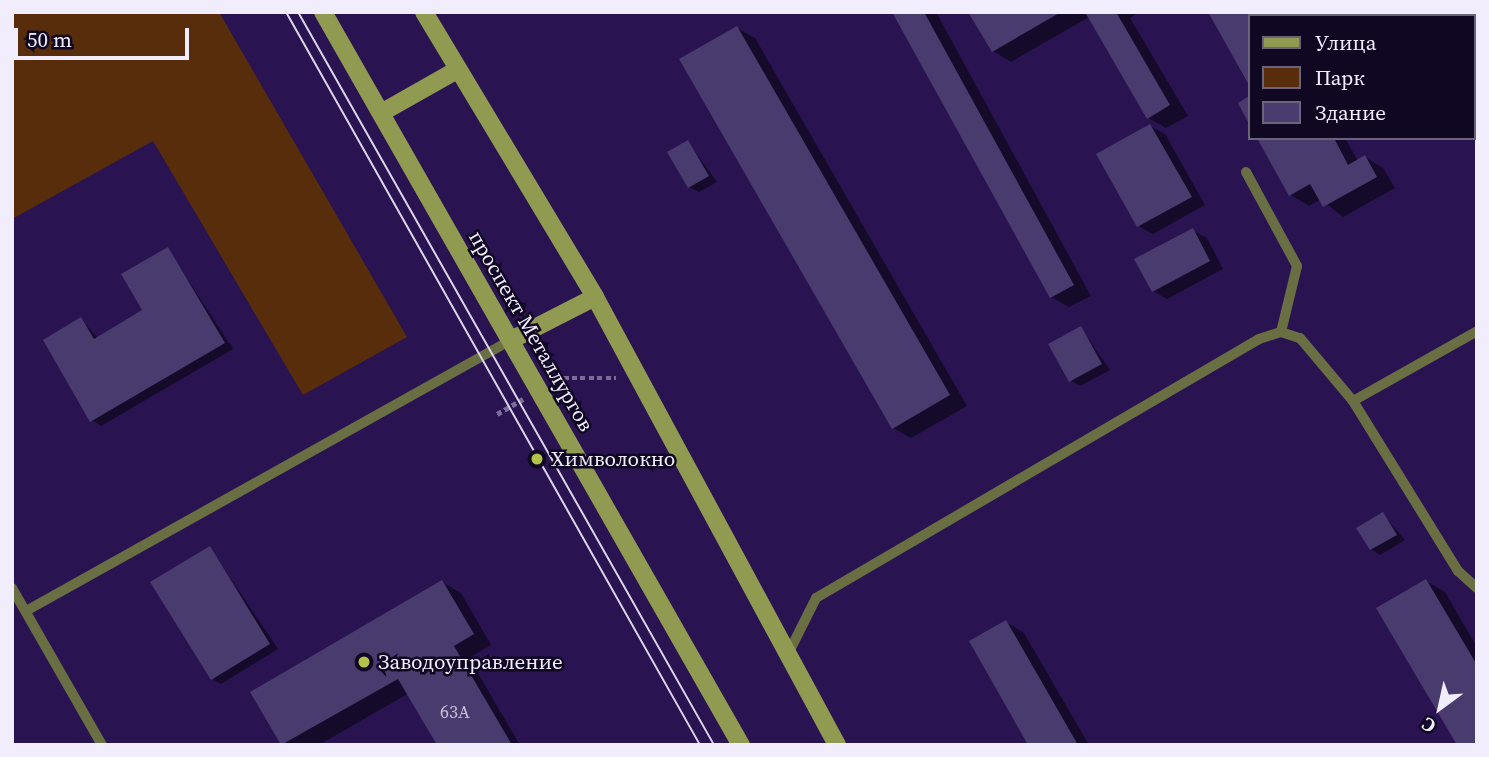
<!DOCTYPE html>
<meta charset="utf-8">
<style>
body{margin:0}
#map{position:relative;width:1489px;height:757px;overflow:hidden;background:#2a1351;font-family:"Source Serif 4",serif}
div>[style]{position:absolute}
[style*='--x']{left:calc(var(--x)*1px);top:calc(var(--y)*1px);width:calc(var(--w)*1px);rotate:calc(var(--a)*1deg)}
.green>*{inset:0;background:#572d0c}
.shadow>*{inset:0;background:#0007}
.building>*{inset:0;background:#493b6d}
.path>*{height:4.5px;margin-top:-2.25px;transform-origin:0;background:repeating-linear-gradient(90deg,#7b6c97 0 5px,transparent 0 8.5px)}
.lane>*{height:10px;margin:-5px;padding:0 5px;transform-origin:5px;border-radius:5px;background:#696f43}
.secondary>*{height:18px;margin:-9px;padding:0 9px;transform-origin:9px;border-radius:9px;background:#909a51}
.tram>*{height:2px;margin:-1px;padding:0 1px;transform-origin:1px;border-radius:1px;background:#dcd6eb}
.dots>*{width:19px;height:19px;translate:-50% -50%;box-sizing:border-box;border:4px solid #100722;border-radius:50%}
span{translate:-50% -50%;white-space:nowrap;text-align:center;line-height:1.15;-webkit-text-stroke:5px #100722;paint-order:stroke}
.number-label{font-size:18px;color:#c7c0d9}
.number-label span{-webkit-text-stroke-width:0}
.street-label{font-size:21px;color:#f1edfd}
.poi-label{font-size:21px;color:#f1edfd}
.left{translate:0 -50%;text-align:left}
.frame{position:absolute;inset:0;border:14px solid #f1edfd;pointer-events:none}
.legend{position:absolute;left:1248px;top:14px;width:228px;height:126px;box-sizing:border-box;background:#100722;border:2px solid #6a637a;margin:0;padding:9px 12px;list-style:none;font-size:21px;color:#f1edfd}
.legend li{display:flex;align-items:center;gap:14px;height:35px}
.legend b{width:35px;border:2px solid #6a637a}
.north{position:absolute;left:1405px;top:673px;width:70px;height:70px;-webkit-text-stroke:5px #100722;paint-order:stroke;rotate:213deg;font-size:19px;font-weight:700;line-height:28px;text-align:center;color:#f1edfd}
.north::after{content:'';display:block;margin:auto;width:24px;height:32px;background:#f1edfd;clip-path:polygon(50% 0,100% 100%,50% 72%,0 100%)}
.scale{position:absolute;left:14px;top:28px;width:175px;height:32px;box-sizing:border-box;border:4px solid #f1edfd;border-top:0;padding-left:9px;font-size:21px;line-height:24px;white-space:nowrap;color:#f1edfd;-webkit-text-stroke:5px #100722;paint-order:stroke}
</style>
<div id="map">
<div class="green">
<i style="clip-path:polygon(12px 12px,219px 12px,407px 337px,303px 395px,153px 141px,12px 219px)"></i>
</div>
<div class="shadow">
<i style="clip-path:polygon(894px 12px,936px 12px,1091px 296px,1069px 307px,1051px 297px)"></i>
<i style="clip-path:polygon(970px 12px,1140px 12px,1130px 18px,1188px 116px,1166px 128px,1148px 118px,1089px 17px,1011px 62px,993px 51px)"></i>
<i style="clip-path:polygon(1210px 12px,1275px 12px,1249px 16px,1249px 82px)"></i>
<i style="clip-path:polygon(737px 28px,755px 38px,967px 406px,911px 438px,893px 428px)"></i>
<i style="clip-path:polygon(1150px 126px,1165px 134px,1205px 205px,1153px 234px,1138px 226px)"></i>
<i style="clip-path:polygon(1259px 138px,1345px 138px,1358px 161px,1365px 157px,1383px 168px,1395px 188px,1343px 217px,1321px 199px,1309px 206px,1291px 195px)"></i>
<i style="clip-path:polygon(688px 142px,717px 182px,699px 192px,689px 187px)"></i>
<i style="clip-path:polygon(1192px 230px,1207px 238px,1223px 269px,1167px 299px,1153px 291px)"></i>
<i style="clip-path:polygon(168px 249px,233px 349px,101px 426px,92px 420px,81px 319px,98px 338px,145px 311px)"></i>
<i style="clip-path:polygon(1081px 328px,1110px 370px,1080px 386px,1071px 381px)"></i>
<i style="clip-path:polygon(1383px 514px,1405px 540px,1380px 555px,1371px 549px)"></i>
<i style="clip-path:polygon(210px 548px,278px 649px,221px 684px,212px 679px)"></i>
<i style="clip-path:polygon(1426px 581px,1445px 592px,1477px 647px,1477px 745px)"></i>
<i style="clip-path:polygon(442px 582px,461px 593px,491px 645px,469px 658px,520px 745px,439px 745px,409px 693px,319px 745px,283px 744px,253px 692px)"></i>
<i style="clip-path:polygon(1006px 622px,1024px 633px,1089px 745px,1031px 745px)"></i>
</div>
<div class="building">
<i style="clip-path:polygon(892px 12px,924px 12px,1074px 285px,1050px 298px)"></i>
<i style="clip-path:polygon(968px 12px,1061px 12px,992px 52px)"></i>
<i style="clip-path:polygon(1085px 12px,1116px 12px,1170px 105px,1147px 119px)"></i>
<i style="clip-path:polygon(1208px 12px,1263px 12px,1249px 16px,1249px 85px)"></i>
<i style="clip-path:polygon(737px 26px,950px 395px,892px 429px,679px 59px)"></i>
<i style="clip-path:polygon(1249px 96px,1249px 124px,1238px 103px)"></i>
<i style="clip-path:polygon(1150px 124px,1192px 197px,1137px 227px,1096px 154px)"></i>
<i style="clip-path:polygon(1257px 138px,1334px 138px,1348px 165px,1365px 155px,1377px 177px,1323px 207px,1310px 184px,1289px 196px)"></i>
<i style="clip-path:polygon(688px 140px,709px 176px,688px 188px,667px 152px)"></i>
<i style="clip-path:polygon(1193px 228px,1210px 261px,1152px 292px,1134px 259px)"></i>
<i style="clip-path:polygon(168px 247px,225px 343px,90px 422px,43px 340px,81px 317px,94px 339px,142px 310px,121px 274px)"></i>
<i style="clip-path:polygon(1081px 326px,1102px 364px,1069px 382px,1048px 344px)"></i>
<i style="clip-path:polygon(1383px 512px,1397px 535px,1370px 550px,1356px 528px)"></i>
<i style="clip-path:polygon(210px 546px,270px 644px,211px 680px,150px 582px)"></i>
<i style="clip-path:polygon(1426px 579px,1477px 665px,1477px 745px,1457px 745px,1376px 608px)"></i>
<i style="clip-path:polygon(442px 580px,474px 634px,454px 646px,512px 745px,437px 745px,398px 679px,281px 745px,250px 692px)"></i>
<i style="clip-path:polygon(1006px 620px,1078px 745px,1028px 745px,969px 641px)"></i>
</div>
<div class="path">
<i style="--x:555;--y:378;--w:61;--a:0"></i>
<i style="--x:497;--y:414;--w:30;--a:-30"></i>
</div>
<div class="lane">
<i style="--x:1246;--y:172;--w:107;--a:61.5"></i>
<i style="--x:1297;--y:266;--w:68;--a:103.6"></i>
<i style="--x:1353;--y:401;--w:200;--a:58.3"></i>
<i style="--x:1458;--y:571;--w:25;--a:42"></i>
<i style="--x:12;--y:588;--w:181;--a:60.2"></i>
<i style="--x:26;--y:611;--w:556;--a:-29.19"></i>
<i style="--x:788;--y:654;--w:63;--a:-63.4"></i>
<i style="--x:816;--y:598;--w:513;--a:-30.31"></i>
<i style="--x:1259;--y:339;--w:23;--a:-18"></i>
<i style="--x:1281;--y:332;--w:20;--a:18"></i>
<i style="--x:1300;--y:338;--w:82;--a:49.9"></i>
<i style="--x:1353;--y:401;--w:142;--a:-29.4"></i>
</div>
<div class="secondary">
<i style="--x:323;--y:12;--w:844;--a:60.31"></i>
<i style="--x:424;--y:12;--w:332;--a:59"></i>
<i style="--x:595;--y:297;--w:509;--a:61.62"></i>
<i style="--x:381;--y:113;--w:87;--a:-29.5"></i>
<i style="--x:511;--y:340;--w:94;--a:-27.1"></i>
</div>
<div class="tram">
<i style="--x:286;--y:12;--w:842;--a:60.54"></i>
<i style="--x:298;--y:12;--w:843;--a:60.42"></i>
</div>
<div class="dots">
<i style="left:537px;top:459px;background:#b5c24a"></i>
<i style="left:364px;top:662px;background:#b5c24a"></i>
</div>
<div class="number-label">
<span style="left:455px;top:712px">63А</span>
</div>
<div class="street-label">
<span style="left:531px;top:331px;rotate:60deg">проспект Металлургов</span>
</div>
<div class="poi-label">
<span class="left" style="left:551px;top:459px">Химволокно</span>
<span class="left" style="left:378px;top:662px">Заводоуправление</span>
</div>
<div class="frame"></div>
<ul class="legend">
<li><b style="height:9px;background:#909a51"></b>Улица</li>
<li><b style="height:19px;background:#572d0c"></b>Парк</li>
<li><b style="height:19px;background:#493b6d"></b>Здание</li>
</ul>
<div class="north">С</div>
<div class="scale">50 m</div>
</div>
